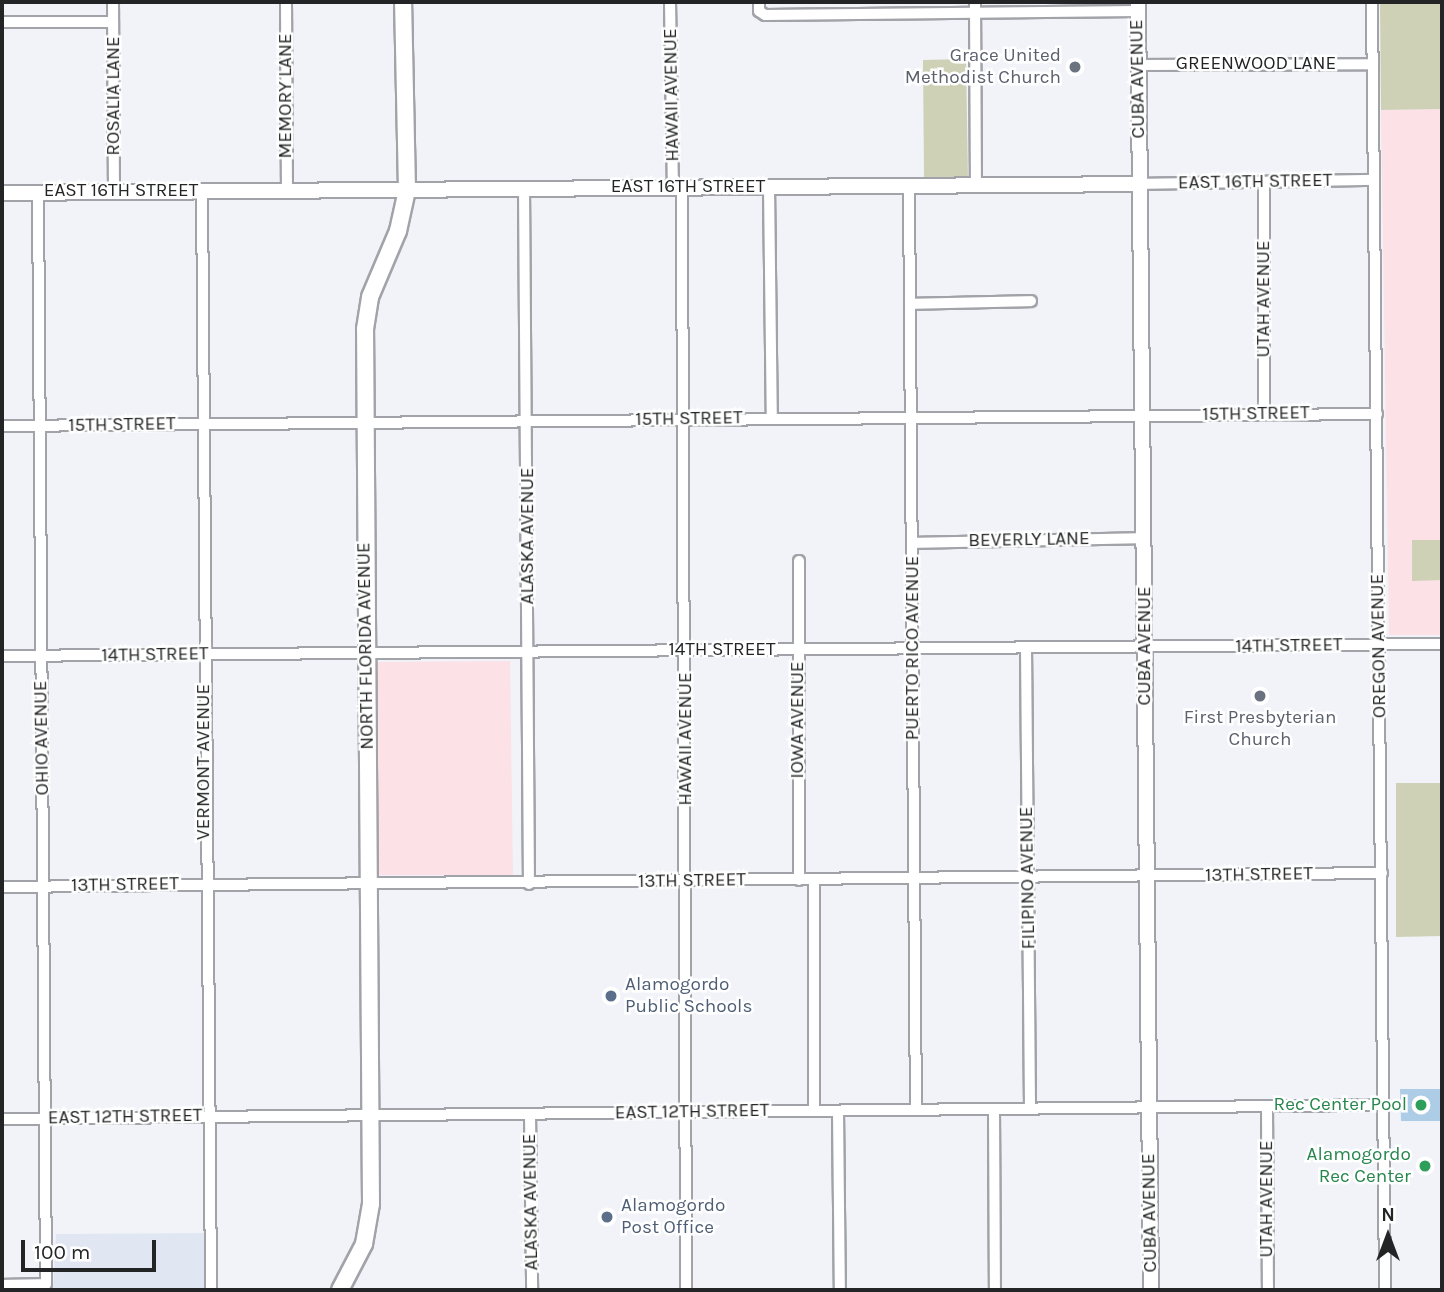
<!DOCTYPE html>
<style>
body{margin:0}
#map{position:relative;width:1444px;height:1292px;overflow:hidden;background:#f1f3f8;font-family:Karla,sans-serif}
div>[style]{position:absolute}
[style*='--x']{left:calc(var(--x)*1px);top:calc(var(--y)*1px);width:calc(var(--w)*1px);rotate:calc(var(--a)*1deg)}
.built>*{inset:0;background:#e1e7f2}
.education>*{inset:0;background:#fce1e7}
.green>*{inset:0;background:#ced1b5}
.water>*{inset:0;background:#adcce6}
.roads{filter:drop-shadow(2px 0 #a1a3a8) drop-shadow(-2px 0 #a1a3a8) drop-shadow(0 2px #a1a3a8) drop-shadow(0 -2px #a1a3a8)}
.minor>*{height:10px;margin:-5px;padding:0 5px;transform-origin:5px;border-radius:5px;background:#fff}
.tertiary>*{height:14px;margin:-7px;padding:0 7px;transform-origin:7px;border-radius:7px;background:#fff}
.secondary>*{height:16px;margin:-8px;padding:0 8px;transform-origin:8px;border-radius:8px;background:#fff}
.dots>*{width:19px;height:19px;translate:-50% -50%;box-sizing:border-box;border:4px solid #fff;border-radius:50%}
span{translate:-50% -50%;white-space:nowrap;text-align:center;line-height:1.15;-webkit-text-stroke:5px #fff;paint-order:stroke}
.worship-label{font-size:19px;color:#5b616d}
.right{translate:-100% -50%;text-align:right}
.street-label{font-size:19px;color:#232425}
.service-label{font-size:19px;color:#4e5e75}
.left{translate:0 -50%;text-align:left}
.leisure-label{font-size:19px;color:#27864d}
.frame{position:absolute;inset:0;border:4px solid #232425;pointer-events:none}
.north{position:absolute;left:1353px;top:1201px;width:70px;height:70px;-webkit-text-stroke:5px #fff;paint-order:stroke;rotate:0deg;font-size:19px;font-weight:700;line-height:28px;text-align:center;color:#232425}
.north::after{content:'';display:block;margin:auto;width:24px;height:32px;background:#232425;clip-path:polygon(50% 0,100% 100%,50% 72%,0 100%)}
.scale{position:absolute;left:21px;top:1240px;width:135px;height:32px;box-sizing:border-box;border:4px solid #232425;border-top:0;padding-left:9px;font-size:21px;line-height:24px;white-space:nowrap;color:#232425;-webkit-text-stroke:5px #fff;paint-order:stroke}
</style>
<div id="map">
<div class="built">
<i style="clip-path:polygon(208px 1233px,208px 1290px,2px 1290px,53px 1290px,56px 1234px)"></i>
</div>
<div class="education">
<i style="clip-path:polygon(1442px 109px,1442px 635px,1389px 635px,1381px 110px)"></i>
<i style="clip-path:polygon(510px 661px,513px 875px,379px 875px,376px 662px)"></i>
</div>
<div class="green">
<i style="clip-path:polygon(1380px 2px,1442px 2px,1442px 109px,1381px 110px)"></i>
<i style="clip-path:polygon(966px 59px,968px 178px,924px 178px,923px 60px)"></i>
<i style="clip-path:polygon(1412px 540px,1442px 540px,1442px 580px,1412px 581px)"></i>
<i style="clip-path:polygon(1396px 783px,1442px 783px,1442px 936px,1396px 937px)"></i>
</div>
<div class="water">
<i style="clip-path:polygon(1442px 1089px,1442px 1121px,1401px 1121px,1400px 1089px)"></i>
</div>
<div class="roads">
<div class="minor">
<i style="--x:113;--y:2;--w:189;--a:89.7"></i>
<i style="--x:286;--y:2;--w:187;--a:89.7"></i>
<i style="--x:670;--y:2;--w:185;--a:89.1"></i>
<i style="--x:759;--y:2;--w:9;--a:90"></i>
<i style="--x:759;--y:11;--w:7;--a:34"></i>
<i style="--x:765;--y:15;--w:373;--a:-0.6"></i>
<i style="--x:975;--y:2;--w:183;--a:89.7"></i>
<i style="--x:1372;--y:2;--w:1288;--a:89.42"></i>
<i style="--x:2;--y:22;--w:111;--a:0"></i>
<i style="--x:1138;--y:65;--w:235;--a:-0.2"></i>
<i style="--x:1264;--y:183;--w:231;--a:90"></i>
<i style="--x:1139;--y:184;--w:235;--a:-1"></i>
<i style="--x:769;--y:187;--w:230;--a:89.3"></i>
<i style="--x:909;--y:187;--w:923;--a:89.57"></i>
<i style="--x:524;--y:188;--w:696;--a:89.59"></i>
<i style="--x:682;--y:188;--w:1102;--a:89.79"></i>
<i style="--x:202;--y:191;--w:1099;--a:89.53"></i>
<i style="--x:910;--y:304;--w:121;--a:-1.4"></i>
<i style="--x:2;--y:426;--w:1375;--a:-0.5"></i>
<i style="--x:913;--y:543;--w:232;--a:-1.2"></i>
<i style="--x:799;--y:561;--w:319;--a:90"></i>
<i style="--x:1026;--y:647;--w:462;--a:89.5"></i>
<i style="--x:2;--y:656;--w:1440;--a:-0.48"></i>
<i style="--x:814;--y:879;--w:232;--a:90"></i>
<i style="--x:2;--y:887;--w:1380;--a:-0.58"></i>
<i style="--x:1267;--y:1107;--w:183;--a:89.7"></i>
<i style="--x:838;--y:1111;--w:179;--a:89.4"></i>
<i style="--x:994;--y:1111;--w:179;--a:89.7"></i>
<i style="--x:530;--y:1114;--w:176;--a:89.3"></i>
<i style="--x:2;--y:1119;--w:1379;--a:-0.58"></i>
<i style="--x:2;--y:1285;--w:44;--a:-1.3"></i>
<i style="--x:46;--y:1284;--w:1092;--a:-90.42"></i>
</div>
<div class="tertiary">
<i style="--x:1138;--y:2;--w:1288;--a:89.42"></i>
<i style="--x:2;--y:193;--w:1137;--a:-0.45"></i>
</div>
<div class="secondary">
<i style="--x:340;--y:1290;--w:52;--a:-62.4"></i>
<i style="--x:364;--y:1244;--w:41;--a:-80.1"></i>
<i style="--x:371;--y:1204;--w:875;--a:-90.39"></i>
<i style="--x:365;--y:329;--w:32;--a:-81"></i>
<i style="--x:370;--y:297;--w:72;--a:-67"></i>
<i style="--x:398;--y:231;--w:42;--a:-77.6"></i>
<i style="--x:407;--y:190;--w:188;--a:-91.2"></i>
</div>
</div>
<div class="dots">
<i style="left:1075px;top:67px;background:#6b7280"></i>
<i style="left:1260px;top:696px;background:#6b7280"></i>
<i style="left:611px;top:996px;background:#5c6f8a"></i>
<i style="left:1421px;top:1105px;background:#2e9e5b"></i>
<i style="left:1425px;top:1166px;background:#2e9e5b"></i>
<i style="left:607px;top:1217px;background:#5c6f8a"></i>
</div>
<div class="worship-label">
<span class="right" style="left:1061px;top:67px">Grace United<br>Methodist Church</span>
<span style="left:1260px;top:729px">First Presbyterian<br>Church</span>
</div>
<div class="street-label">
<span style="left:1256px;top:64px">GREENWOOD LANE</span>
<span style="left:1138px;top:79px;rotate:-91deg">CUBA AVENUE</span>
<span style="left:672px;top:95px;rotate:-91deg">HAWAII AVENUE</span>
<span style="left:114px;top:96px;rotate:-90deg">ROSALIA LANE</span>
<span style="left:286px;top:96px;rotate:-90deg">MEMORY LANE</span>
<span style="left:1255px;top:182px;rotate:-1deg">EAST 16TH STREET</span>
<span style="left:688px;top:187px">EAST 16TH STREET</span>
<span style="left:121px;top:191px">EAST 16TH STREET</span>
<span style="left:1264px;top:299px;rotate:-90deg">UTAH AVENUE</span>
<span style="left:1256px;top:414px;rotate:-1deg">15TH STREET</span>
<span style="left:689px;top:419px;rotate:-1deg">15TH STREET</span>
<span style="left:122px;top:425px;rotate:-1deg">15TH STREET</span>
<span style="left:528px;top:536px;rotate:-90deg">ALASKA AVENUE</span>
<span style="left:1029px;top:540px;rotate:-1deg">BEVERLY LANE</span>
<span style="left:366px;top:646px;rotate:-91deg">NORTH FLORIDA AVENUE</span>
<span style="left:1145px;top:646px;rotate:-90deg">CUBA AVENUE</span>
<span style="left:1289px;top:646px;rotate:-1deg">14TH STREET</span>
<span style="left:1379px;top:646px;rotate:-91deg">OREGON AVENUE</span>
<span style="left:913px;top:648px;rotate:-90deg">PUERTO RICO AVENUE</span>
<span style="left:722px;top:650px">14TH STREET</span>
<span style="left:155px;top:655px;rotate:-1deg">14TH STREET</span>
<span style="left:798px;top:720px;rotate:-90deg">IOWA AVENUE</span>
<span style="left:42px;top:738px;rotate:-91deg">OHIO AVENUE</span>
<span style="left:686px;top:739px;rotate:-90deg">HAWAII AVENUE</span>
<span style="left:204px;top:762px;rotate:-90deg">VERMONT AVENUE</span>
<span style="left:1259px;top:875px;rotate:-1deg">13TH STREET</span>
<span style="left:1028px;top:878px;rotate:-91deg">FILIPINO AVENUE</span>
<span style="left:692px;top:881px;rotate:-1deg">13TH STREET</span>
<span style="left:125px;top:885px;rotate:-1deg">13TH STREET</span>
<span style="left:692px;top:1112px;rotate:-1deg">EAST 12TH STREET</span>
<span style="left:125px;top:1117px;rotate:-1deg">EAST 12TH STREET</span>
<span style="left:1267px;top:1199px;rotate:-90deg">UTAH AVENUE</span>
<span style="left:531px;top:1202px;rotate:-91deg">ALASKA AVENUE</span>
<span style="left:1150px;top:1213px;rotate:-91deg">CUBA AVENUE</span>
</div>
<div class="service-label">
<span class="left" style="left:625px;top:996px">Alamogordo<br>Public Schools</span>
<span class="left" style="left:621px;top:1217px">Alamogordo<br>Post Office</span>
</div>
<div class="leisure-label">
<span class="right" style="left:1407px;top:1105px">Rec Center Pool</span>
<span class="right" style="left:1411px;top:1166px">Alamogordo<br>Rec Center</span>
</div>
<div class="frame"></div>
<div class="north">N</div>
<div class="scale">100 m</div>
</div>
